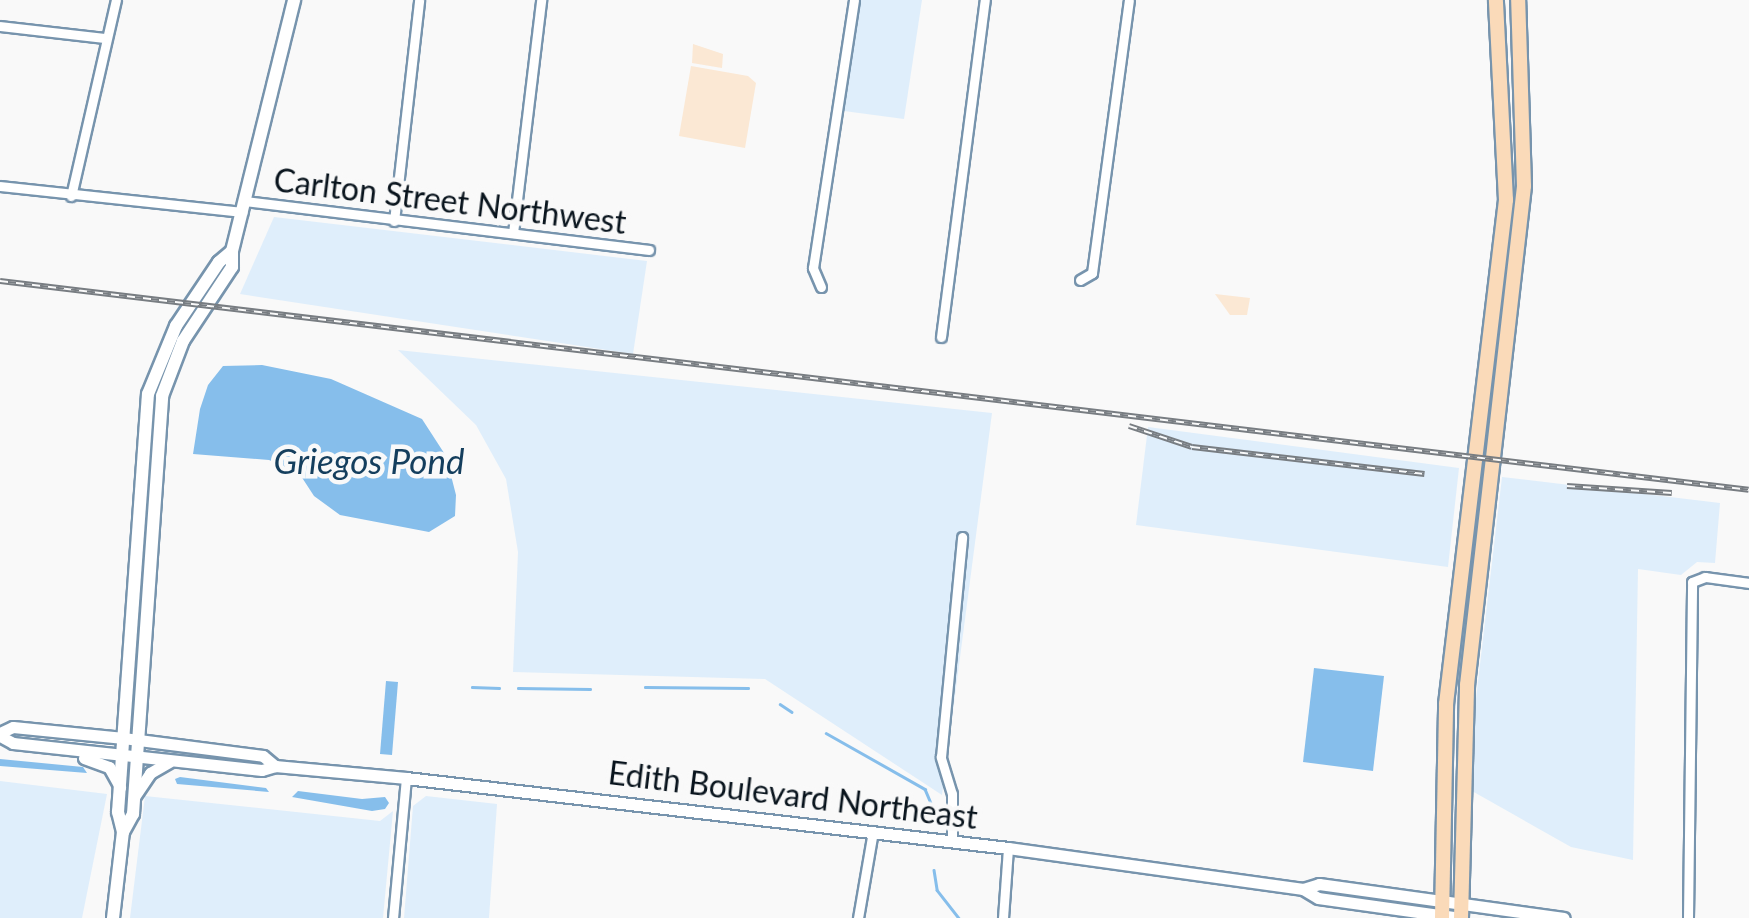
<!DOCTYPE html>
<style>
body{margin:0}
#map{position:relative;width:1749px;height:918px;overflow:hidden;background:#f9f9f9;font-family:Lato,sans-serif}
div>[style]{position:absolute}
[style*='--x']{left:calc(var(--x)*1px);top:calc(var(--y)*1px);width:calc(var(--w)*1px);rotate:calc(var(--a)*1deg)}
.built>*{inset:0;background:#dfeefb}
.green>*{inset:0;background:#fbe8d4}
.water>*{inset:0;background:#86beeb}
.stream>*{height:2.5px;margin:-1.25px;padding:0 1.25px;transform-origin:1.25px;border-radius:1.25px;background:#86beeb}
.roads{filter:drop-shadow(2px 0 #7794ad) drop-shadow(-2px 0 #7794ad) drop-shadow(0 2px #7794ad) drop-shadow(0 -2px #7794ad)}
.minor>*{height:9px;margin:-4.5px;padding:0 4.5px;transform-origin:4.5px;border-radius:4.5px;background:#fff}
.tertiary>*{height:11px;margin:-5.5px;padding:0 5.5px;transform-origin:5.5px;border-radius:5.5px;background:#fff}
.secondary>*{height:12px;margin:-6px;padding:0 6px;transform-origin:6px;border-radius:6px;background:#fff}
.primary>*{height:14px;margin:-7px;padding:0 7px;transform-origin:7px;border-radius:7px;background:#fadab9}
.rail>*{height:6px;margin-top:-3px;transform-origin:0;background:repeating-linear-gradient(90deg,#f9f9f9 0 8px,#787d82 0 16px);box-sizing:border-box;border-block:2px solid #787d82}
span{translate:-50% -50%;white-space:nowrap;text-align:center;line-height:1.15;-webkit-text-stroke:9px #f9f9f9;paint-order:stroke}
.street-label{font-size:32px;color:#09141d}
.water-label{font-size:35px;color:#143e5d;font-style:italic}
</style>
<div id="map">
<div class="built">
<i style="clip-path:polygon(860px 0,922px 0,904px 119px,844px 111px)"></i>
<i style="clip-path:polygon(274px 217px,647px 261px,633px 354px,240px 294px)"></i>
<i style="clip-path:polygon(398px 350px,992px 413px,942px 795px,765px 679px,513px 672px,518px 552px,506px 479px,476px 425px)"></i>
<i style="clip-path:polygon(1148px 427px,1459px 468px,1448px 567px,1136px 525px)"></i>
<i style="clip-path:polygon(1502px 477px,1720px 503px,1715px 563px,1697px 562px,1681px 575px,1638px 569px,1633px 860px,1571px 847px,1472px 791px,1475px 707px)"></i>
<i style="clip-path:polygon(0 781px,107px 794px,82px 918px,0 918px)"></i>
<i style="clip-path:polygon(145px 796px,380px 821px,393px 811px,383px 918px,130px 918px)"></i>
<i style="clip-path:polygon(426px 796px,497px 804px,489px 918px,404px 918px,413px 806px)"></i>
</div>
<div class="green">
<i style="clip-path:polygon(693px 44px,723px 54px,722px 68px,692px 63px)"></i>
<i style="clip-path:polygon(691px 66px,748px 76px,756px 83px,745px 148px,679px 136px)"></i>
<i style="clip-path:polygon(1215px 294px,1250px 298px,1247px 315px,1230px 315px)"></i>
</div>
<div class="water">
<i style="clip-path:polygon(262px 365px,331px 379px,422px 419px,446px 456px,456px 495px,455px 516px,429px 532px,340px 515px,314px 496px,299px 473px,269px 460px,193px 454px,200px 409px,208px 385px,223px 366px)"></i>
<i style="clip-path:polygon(1314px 668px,1384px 676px,1373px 771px,1303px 762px)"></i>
<i style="clip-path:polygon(386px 681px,398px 682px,392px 755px,380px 754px)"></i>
<i style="clip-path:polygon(0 759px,83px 767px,87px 773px,0 766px)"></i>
<i style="clip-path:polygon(180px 777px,266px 788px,269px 792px,177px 784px,175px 779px)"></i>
<i style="clip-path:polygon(298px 791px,362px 799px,385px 797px,389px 803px,385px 809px,372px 811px,292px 797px)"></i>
</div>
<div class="stream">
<i style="--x:472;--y:687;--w:27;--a:2"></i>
<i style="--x:645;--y:687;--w:103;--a:0.6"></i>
<i style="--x:518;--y:688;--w:72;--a:0.8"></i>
<i style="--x:780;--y:704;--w:14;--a:34"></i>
<i style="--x:826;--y:733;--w:114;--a:29.5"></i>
<i style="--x:925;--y:789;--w:23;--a:67"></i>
<i style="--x:934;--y:870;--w:20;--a:81"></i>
<i style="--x:937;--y:890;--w:36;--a:52"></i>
</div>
<div class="roads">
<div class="minor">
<i style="--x:0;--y:26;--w:105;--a:6.6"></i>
<i style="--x:0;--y:186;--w:244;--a:6.1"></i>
<i style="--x:71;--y:196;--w:201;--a:-77.1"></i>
<i style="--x:245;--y:201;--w:407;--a:6.9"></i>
<i style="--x:394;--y:221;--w:222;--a:-83.5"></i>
<i style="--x:513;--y:233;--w:235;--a:-83.1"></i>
<i style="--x:1080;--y:280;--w:14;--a:-30"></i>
<i style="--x:1092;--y:273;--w:275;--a:-82.3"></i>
<i style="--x:821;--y:287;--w:21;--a:-113"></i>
<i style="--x:813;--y:268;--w:271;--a:-81.3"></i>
<i style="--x:941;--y:337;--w:340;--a:-82.6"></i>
<i style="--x:952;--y:841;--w:47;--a:-90"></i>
<i style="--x:952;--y:794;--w:39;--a:-107"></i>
<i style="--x:941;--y:757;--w:221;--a:-84.5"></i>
<i style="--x:393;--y:918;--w:141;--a:-84.7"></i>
<i style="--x:858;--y:918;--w:88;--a:-80.2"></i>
<i style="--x:1003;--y:918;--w:70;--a:-85.9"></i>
<i style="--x:1688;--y:918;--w:336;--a:-89.3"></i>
<i style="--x:1692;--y:582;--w:14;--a:-21"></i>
<i style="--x:1705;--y:577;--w:44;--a:7.8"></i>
</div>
<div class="tertiary">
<i style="--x:0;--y:733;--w:14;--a:-25"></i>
<i style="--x:13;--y:727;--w:111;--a:5.7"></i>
<i style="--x:123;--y:738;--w:141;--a:7.3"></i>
<i style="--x:263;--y:756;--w:16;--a:40"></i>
<i style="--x:0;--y:736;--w:15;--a:28"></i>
<i style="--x:13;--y:743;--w:250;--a:6.2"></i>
<i style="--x:262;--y:770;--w:14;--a:-17"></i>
<i style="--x:275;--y:766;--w:132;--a:5.2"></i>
<i style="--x:406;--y:778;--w:606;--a:6.63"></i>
<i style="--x:1008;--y:848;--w:298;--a:7.9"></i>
<i style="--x:1303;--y:889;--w:17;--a:31"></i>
<i style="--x:1318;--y:898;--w:144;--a:8"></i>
<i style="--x:84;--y:758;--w:27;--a:20"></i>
<i style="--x:109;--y:767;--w:23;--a:61"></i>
<i style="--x:134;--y:797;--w:29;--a:-56"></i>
<i style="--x:150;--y:773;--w:22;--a:-30"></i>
<i style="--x:1303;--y:889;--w:17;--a:-17"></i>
<i style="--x:1319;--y:884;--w:247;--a:7.9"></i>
</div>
<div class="secondary">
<i style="--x:123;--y:832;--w:21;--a:-61"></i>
<i style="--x:133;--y:814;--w:419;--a:-86"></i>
<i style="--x:162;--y:396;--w:59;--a:-69.1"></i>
<i style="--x:183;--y:341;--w:89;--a:-56.5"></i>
<i style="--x:232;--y:267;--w:16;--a:-90"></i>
<i style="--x:232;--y:251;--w:259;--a:-76.1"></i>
<i style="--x:113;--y:918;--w:87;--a:-83.4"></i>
<i style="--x:123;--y:832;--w:21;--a:-104"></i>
<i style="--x:118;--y:812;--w:419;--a:-85.9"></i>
<i style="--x:148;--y:394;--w:74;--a:-67.6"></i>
<i style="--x:176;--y:326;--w:77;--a:-56.1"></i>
<i style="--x:219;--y:262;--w:17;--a:-40"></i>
</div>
<div class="primary">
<i style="--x:1442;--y:918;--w:214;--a:-88.9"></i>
<i style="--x:1446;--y:704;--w:508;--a:-83.21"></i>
<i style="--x:1506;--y:200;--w:200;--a:-92.9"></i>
<i style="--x:1461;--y:918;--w:233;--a:-88.5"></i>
<i style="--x:1467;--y:685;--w:502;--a:-83.48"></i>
<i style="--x:1524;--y:186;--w:186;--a:-91.8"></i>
</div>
</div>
<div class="rail">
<i style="--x:0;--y:281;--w:1761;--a:6.81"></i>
<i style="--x:1129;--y:426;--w:66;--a:18.4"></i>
<i style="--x:1192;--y:447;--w:234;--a:6.6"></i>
<i style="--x:1567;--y:486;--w:105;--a:3.8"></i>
</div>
<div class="street-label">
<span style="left:450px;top:201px;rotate:7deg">Carlton Street Northwest</span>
<span style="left:793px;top:795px;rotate:7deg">Edith Boulevard Northeast</span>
</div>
<div class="water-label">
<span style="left:369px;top:460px">Griegos Pond</span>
</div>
</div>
